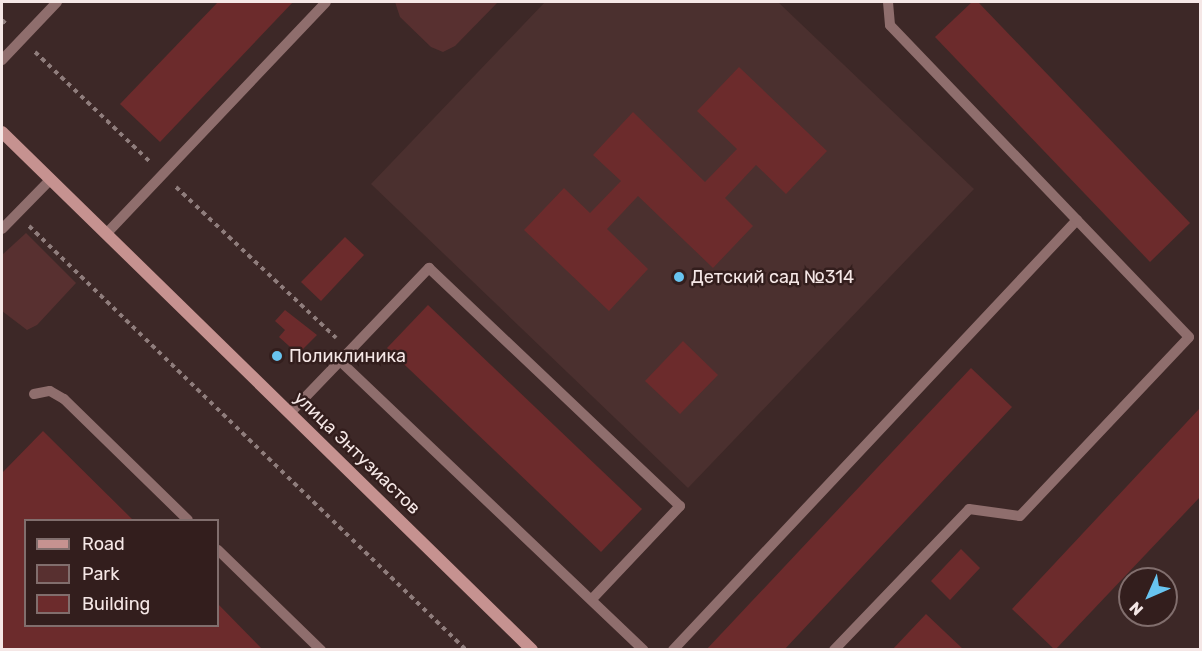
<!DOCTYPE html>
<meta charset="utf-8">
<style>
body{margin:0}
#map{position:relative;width:1202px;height:651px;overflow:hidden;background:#3d2827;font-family:Rubik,sans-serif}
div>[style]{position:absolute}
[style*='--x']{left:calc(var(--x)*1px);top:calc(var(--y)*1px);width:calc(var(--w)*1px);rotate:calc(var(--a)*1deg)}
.built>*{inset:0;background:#4b302f}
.green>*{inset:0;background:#583030}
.building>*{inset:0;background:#6c2b2c}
.path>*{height:4px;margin-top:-2px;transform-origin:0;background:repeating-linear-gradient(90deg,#8f7d7c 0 4.5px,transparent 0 9px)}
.lane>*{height:10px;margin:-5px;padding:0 5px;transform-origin:5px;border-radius:5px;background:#8f6e6d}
.secondary>*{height:12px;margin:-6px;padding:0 6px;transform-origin:6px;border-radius:6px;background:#c69290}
.dots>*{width:16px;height:16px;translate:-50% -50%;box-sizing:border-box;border:3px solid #331e1d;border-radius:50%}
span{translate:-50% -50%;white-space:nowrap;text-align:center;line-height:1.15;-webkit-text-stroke:5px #331e1d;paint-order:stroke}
.poi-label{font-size:18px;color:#f5e7e6}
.left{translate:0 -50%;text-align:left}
.street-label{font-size:18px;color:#f5e7e6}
.frame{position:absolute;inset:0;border:3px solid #f5e7e6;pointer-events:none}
.legend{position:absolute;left:24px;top:519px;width:195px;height:108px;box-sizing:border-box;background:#331e1d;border:2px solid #816e6d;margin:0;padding:8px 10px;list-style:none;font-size:18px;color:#f5e7e6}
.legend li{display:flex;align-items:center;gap:12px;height:30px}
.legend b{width:30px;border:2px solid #816e6d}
.north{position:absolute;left:1118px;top:567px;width:60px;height:60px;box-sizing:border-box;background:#331e1d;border:2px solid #816e6d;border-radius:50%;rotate:225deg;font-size:16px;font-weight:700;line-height:24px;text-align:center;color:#f5e7e6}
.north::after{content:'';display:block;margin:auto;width:21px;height:27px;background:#68c4f0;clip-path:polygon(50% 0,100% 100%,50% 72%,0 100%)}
</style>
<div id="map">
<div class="built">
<i style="clip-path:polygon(545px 2px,778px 2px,974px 189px,688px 488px,371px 184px)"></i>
</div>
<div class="green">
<i style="clip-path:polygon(395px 2px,498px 2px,455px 46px,443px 52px,431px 47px,400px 17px)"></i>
<i style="clip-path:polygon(26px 233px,76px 283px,37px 325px,27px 330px,2px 311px,2px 255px)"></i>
</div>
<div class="building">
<i style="clip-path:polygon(218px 2px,293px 2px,160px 142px,120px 104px)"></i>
<i style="clip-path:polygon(972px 2px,978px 2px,1190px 223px,1150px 262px,935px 37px)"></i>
<i style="clip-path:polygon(739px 67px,827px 151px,786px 194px,756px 165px,725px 198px,753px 226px,713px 268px,638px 196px,607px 229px,648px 269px,609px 311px,524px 230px,564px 188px,590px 213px,621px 181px,593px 155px,633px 112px,705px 182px,737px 149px,697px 111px)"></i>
<i style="clip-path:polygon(345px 237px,364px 255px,321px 301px,301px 282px)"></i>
<i style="clip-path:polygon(428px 305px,642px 509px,601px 552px,387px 348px)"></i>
<i style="clip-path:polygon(285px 310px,317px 335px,298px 354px,279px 337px,285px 330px,275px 321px)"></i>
<i style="clip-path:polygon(683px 341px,718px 375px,680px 414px,645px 381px)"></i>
<i style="clip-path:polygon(971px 368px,1012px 407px,784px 650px,706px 650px)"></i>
<i style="clip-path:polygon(1200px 408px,1200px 497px,1055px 650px,1012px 609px)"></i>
<i style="clip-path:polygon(43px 431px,133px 520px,26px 520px,26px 626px,218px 626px,218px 604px,263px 650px,2px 650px,2px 473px)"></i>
<i style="clip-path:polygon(961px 549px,980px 568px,950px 600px,931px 581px)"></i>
<i style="clip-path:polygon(1166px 598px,1176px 607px,1161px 623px,1152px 615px,1166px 615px)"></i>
<i style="clip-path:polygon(926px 614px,964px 650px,892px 650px)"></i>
</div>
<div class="path">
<i style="--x:2;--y:20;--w:8;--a:45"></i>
<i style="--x:35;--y:52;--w:158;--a:43.7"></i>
<i style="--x:176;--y:187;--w:220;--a:43.3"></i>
<i style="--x:29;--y:226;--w:609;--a:44.13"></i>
</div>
<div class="lane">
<i style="--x:2;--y:60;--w:80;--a:-46.5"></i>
<i style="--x:2;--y:229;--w:70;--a:-45.6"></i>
<i style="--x:107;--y:233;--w:318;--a:-46.5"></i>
<i style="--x:340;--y:361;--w:129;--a:-46.3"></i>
<i style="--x:429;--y:268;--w:346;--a:43.5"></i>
<i style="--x:680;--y:506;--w:129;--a:133.4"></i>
<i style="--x:34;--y:394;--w:16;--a:-11"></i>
<i style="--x:50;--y:391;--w:16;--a:30"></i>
<i style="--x:64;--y:399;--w:173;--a:44.3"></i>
<i style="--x:291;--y:412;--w:71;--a:-46.1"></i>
<i style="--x:340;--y:361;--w:419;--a:43.6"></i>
<i style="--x:218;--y:550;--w:144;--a:44.2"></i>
<i style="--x:673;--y:650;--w:590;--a:-46.79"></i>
<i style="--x:834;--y:650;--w:195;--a:-46.2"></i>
<i style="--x:969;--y:509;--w:51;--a:7.8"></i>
<i style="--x:1020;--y:516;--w:246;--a:-46.6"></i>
<i style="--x:1189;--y:337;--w:432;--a:-133.8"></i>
<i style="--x:890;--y:25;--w:23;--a:-95"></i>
</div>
<div class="secondary">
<i style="--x:2;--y:132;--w:741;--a:44.34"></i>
</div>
<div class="dots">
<i style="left:679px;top:277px;background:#68c4f0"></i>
<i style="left:277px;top:356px;background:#68c4f0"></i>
</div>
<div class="poi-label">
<span class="left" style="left:691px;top:277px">Детский сад №314</span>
<span class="left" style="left:289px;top:356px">Поликлиника</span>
</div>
<div class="street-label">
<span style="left:357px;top:453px;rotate:44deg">улица Энтузиастов</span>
</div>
<div class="frame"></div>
<ul class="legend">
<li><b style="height:8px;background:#c69290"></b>Road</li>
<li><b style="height:16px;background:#583030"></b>Park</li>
<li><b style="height:16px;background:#6c2b2c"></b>Building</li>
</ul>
<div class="north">N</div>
</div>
